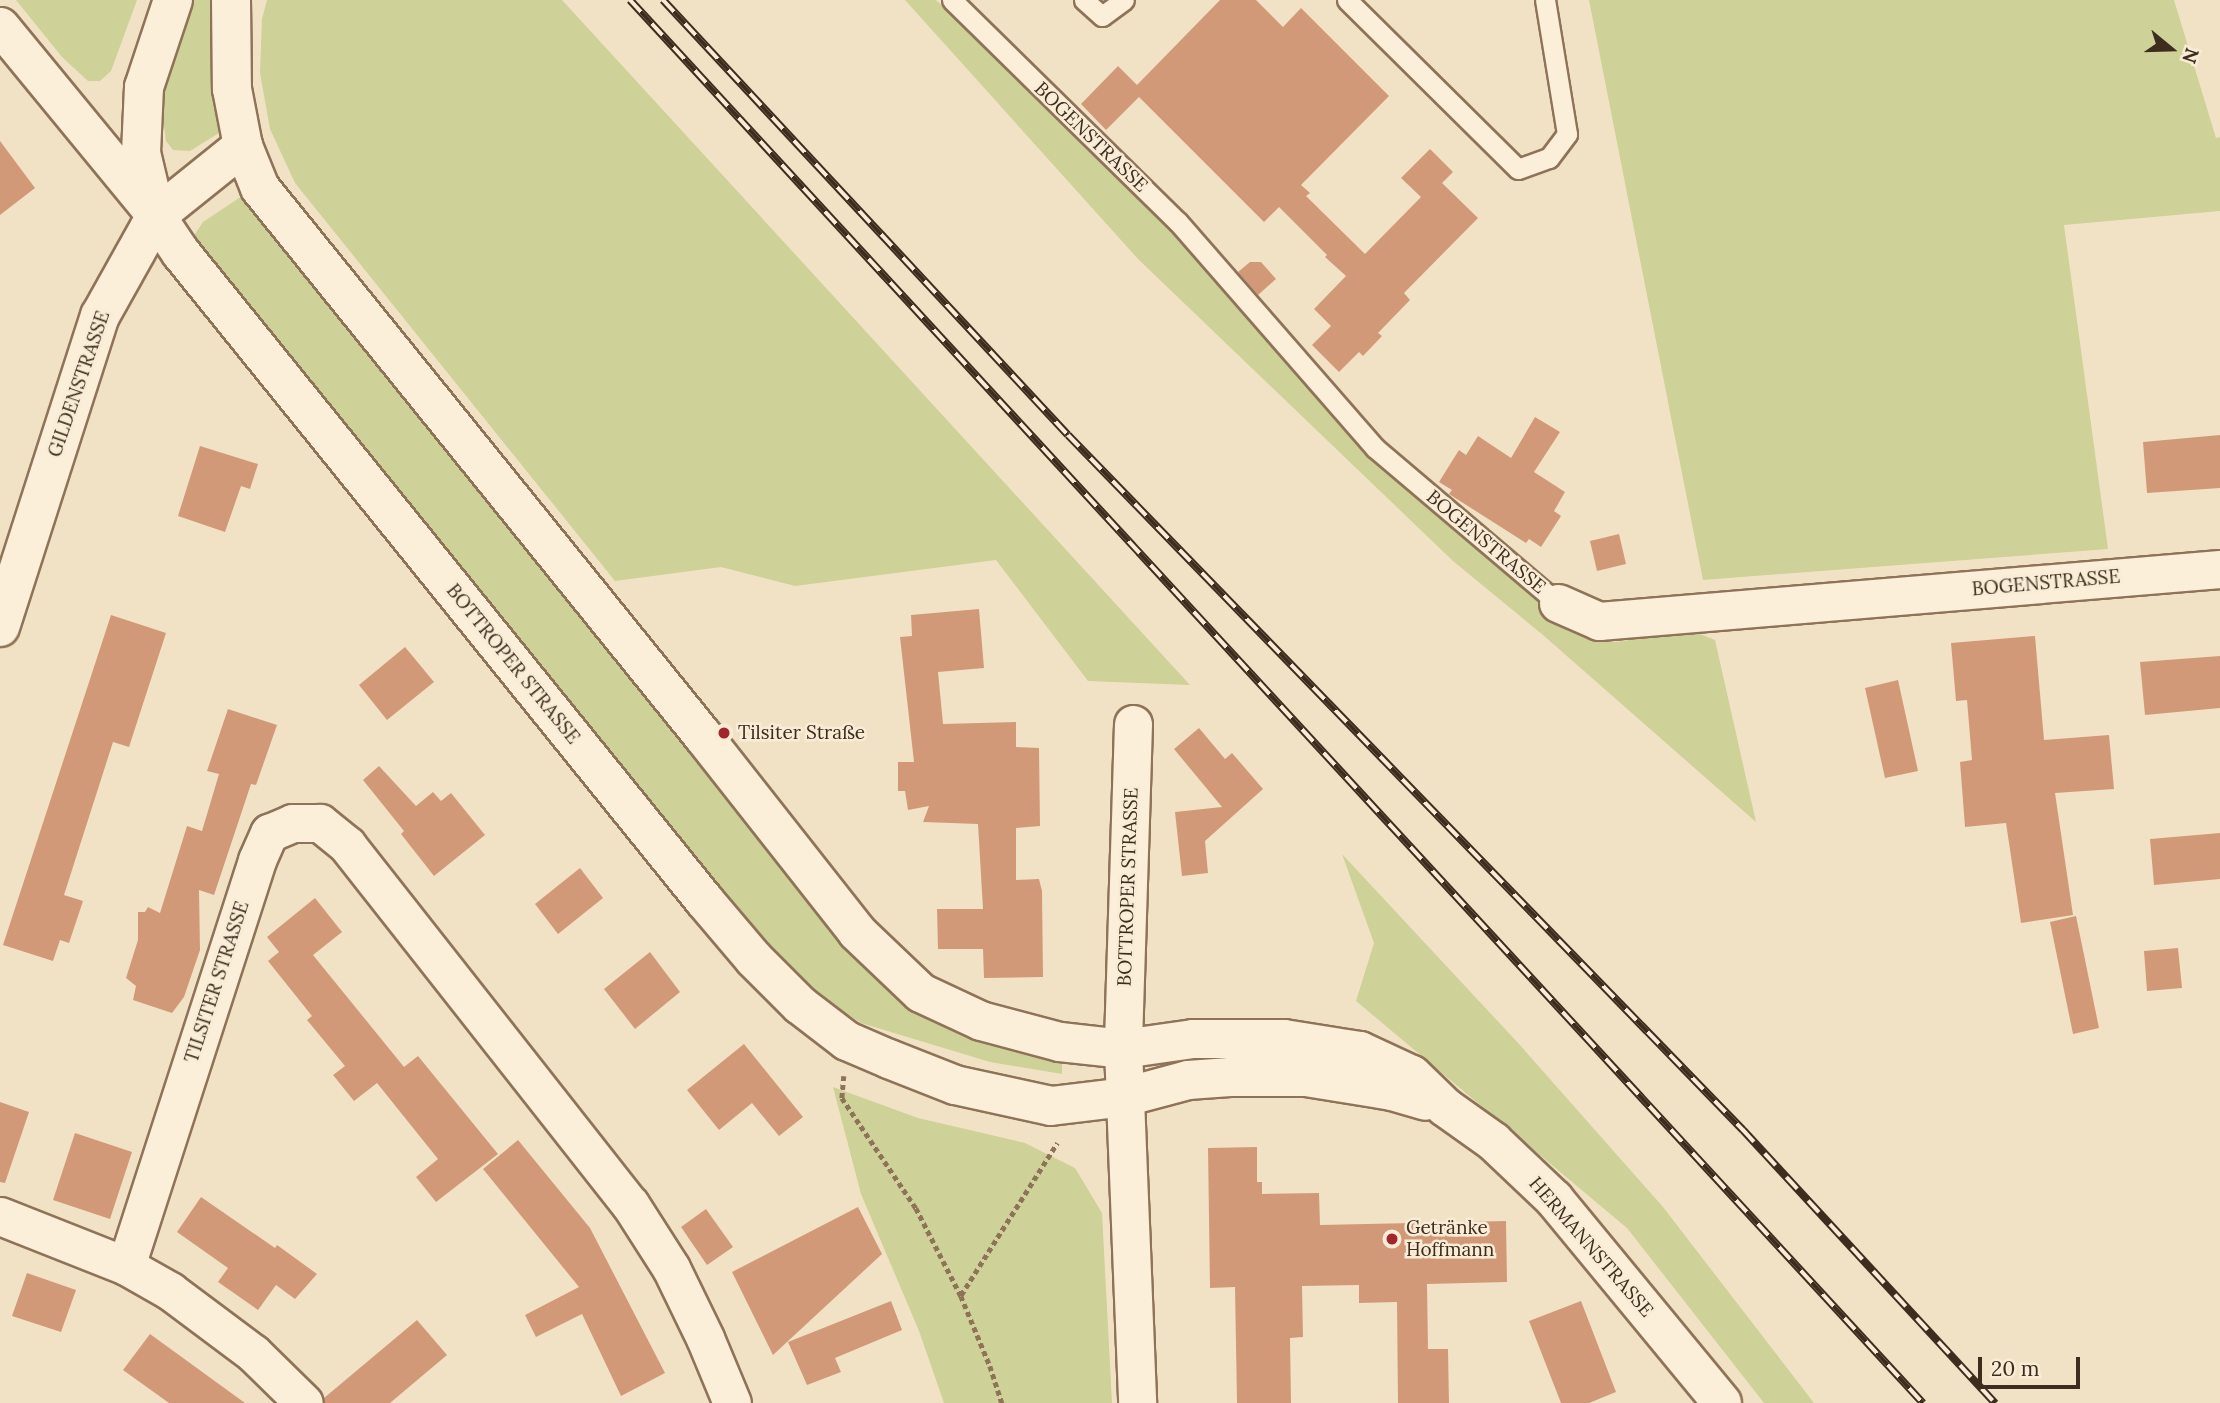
<!DOCTYPE html>
<meta charset="utf-8">
<style>
body{margin:0}
#map{position:relative;width:2220px;height:1403px;overflow:hidden;background:#f2e2c5;font-family:Lora,serif}
div>[style]{position:absolute}
[style*='--x']{left:calc(var(--x)*1px);top:calc(var(--y)*1px);width:calc(var(--w)*1px);rotate:calc(var(--a)*1deg)}
.green>*{inset:0;background:#ced198}
.building>*{inset:0;background:#d29979}
.path>*{height:4.5px;margin-top:-2.25px;transform-origin:0;background:repeating-linear-gradient(90deg,#8f7359 0 5px,transparent 0 8.5px)}
.roads{filter:drop-shadow(2px 0 #8f7359) drop-shadow(-2px 0 #8f7359) drop-shadow(0 2px #8f7359) drop-shadow(0 -2px #8f7359)}
.service>*{height:19px;margin:-9.5px;padding:0 9.5px;transform-origin:9.5px;border-radius:9.5px;background:#fbefda}
.minor>*{height:37px;margin:-18.5px;padding:0 18.5px;transform-origin:18.5px;border-radius:18.5px;background:#fbefda}
.tertiary>*{height:38px;margin:-19px;padding:0 19px;transform-origin:19px;border-radius:19px;background:#fbefda}
.secondary>*{height:38px;margin:-19px;padding:0 19px;transform-origin:19px;border-radius:19px;background:#fbefda}
.rail>*{height:8px;margin-top:-4px;transform-origin:0;background:repeating-linear-gradient(90deg,#f8ecd6 0 16px,#3e2c1e 0 32px);box-sizing:border-box;border-block:2px solid #3e2c1e}
.dots>*{width:19px;height:19px;translate:-50% -50%;box-sizing:border-box;border:4px solid #f8ecd6;border-radius:50%}
span{translate:-50% -50%;white-space:nowrap;text-align:center;line-height:1.15;-webkit-text-stroke:5px #f8ecd6;paint-order:stroke}
.street-label{font-size:19px;color:#3e2c1e}
.poi-label{font-size:19px;color:#3e2c1e}
.left{translate:0 -50%;text-align:left}
.north{position:absolute;left:2136px;top:14px;width:70px;height:70px;-webkit-text-stroke:5px #f8ecd6;paint-order:stroke;rotate:109deg;font-size:19px;font-weight:700;line-height:28px;text-align:center;color:#3e2c1e}
.north::after{content:'';display:block;margin:auto;width:24px;height:32px;background:#3e2c1e;clip-path:polygon(50% 0,100% 100%,50% 72%,0 100%)}
.scale{position:absolute;left:1978px;top:1357px;width:102px;height:32px;box-sizing:border-box;border:4px solid #3e2c1e;border-top:0;padding-left:9px;font-size:21px;line-height:24px;white-space:nowrap;color:#3e2c1e;-webkit-text-stroke:5px #f8ecd6;paint-order:stroke}
</style>
<div id="map">
<div class="green">
<i style="clip-path:polygon(16px 0,137px 0,111px 71px,100px 81px,88px 81px,62px 57px)"></i>
<i style="clip-path:polygon(189px 0,221px 0,219px 133px,190px 151px,173px 150px,166px 141px,163px 119px,163px 76px)"></i>
<i style="clip-path:polygon(267px 0,562px 0,1190px 685px,1088px 681px,996px 560px,795px 586px,721px 567px,615px 581px,295px 183px,270px 129px,260px 73px,262px 19px)"></i>
<i style="clip-path:polygon(905px 0,936px 0,1111px 161px,1346px 425px,1592px 635px,1614px 642px,1626px 641px,1639px 634px,1682px 627px,1715px 640px,1756px 822px,1543px 635px,1453px 561px,1138px 259px)"></i>
<i style="clip-path:polygon(1589px 0,2174px 0,2216px 138px,2220px 137px,2220px 211px,2064px 225px,2108px 549px,1703px 580px)"></i>
<i style="clip-path:polygon(242px 196px,249px 198px,889px 987px,1062px 1059px,1062px 1074px,990px 1062px,861px 1023px,806px 986px,758px 938px,197px 241px,195px 234px,203px 222px)"></i>
<i style="clip-path:polygon(1342px 854px,1519px 1044px,1663px 1207px,1814px 1403px,1764px 1403px,1627px 1228px,1356px 1001px,1374px 943px)"></i>
<i style="clip-path:polygon(833px 1087px,918px 1118px,1025px 1143px,1075px 1168px,1102px 1213px,1112px 1403px,944px 1403px,919px 1331px,861px 1194px)"></i>
</div>
<div class="building">
<i style="clip-path:polygon(1220px 0,1256px 0,1283px 27px,1301px 8px,1389px 96px,1301px 185px,1310px 193px,1306px 196px,1365px 254px,1421px 197px,1401px 178px,1430px 149px,1453px 172px,1442px 183px,1478px 218px,1404px 293px,1410px 300px,1378px 333px,1382px 336px,1363px 356px,1359px 352px,1339px 372px,1312px 345px,1331px 326px,1314px 309px,1346px 276px,1325px 257px,1327px 255px,1279px 207px,1264px 222px,1139px 97px,1106px 130px,1081px 104px,1118px 66px,1137px 85px)"></i>
<i style="clip-path:polygon(0 141px,35px 188px,0 215px)"></i>
<i style="clip-path:polygon(1250px 262px,1261px 262px,1276px 279px,1258px 295px,1238px 272px)"></i>
<i style="clip-path:polygon(1535px 417px,1560px 432px,1534px 472px,1565px 492px,1554px 511px,1561px 516px,1541px 547px,1529px 539px,1526px 543px,1449px 494px,1452px 490px,1439px 482px,1459px 450px,1466px 455px,1478px 436px,1511px 458px)"></i>
<i style="clip-path:polygon(2220px 435px,2220px 488px,2147px 493px,2143px 442px)"></i>
<i style="clip-path:polygon(200px 446px,258px 464px,250px 489px,241px 486px,225px 532px,178px 516px)"></i>
<i style="clip-path:polygon(1619px 534px,1626px 564px,1597px 571px,1590px 541px)"></i>
<i style="clip-path:polygon(979px 609px,984px 668px,938px 672px,943px 724px,1016px 722px,1016px 747px,1039px 748px,1040px 826px,1016px 828px,1016px 880px,1039px 879px,1042px 891px,1043px 977px,984px 978px,983px 949px,938px 949px,937px 909px,983px 909px,978px 824px,923px 822px,929px 806px,908px 810px,905px 791px,898px 791px,898px 762px,914px 762px,900px 637px,912px 636px,911px 615px)"></i>
<i style="clip-path:polygon(111px 615px,166px 633px,129px 747px,113px 742px,64px 895px,83px 901px,69px 943px,60px 940px,53px 961px,3px 945px)"></i>
<i style="clip-path:polygon(2035px 636px,2044px 740px,2109px 735px,2114px 789px,2055px 793px,2073px 915px,2021px 923px,2006px 823px,1965px 827px,1960px 762px,1972px 760px,1967px 700px,1956px 701px,1951px 643px)"></i>
<i style="clip-path:polygon(405px 647px,434px 682px,387px 720px,359px 685px)"></i>
<i style="clip-path:polygon(2220px 656px,2220px 708px,2145px 715px,2140px 662px)"></i>
<i style="clip-path:polygon(1898px 680px,1918px 771px,1885px 778px,1865px 688px)"></i>
<i style="clip-path:polygon(228px 709px,277px 725px,256px 785px,251px 784px,214px 895px,199px 890px,200px 950px,184px 997px,172px 1013px,133px 1000px,136px 986px,126px 978px,138px 940px,138px 912px,145px 912px,148px 907px,160px 913px,187px 826px,202px 831px,219px 774px,207px 771px)"></i>
<i style="clip-path:polygon(1199px 728px,1225px 759px,1232px 753px,1263px 789px,1205px 841px,1208px 873px,1182px 876px,1175px 812px,1222px 807px,1174px 749px)"></i>
<i style="clip-path:polygon(379px 766px,416px 806px,433px 792px,441px 801px,451px 793px,485px 835px,434px 876px,401px 834px,404px 831px,363px 780px)"></i>
<i style="clip-path:polygon(2220px 833px,2220px 879px,2154px 885px,2150px 839px)"></i>
<i style="clip-path:polygon(580px 868px,603px 898px,558px 934px,535px 904px)"></i>
<i style="clip-path:polygon(315px 898px,342px 932px,313px 955px,404px 1067px,418px 1056px,498px 1154px,436px 1202px,416px 1177px,438px 1159px,377px 1083px,354px 1101px,333px 1075px,345px 1066px,307px 1020px,312px 1016px,268px 961px,279px 952px,267px 937px)"></i>
<i style="clip-path:polygon(2076px 916px,2099px 1028px,2073px 1034px,2050px 922px)"></i>
<i style="clip-path:polygon(2178px 948px,2182px 988px,2147px 991px,2144px 951px)"></i>
<i style="clip-path:polygon(650px 952px,680px 992px,635px 1029px,604px 989px)"></i>
<i style="clip-path:polygon(744px 1044px,803px 1117px,779px 1136px,752px 1103px,719px 1130px,687px 1090px)"></i>
<i style="clip-path:polygon(0 1102px,29px 1112px,5px 1183px,0 1182px)"></i>
<i style="clip-path:polygon(75px 1133px,132px 1152px,110px 1219px,53px 1200px)"></i>
<i style="clip-path:polygon(518px 1140px,590px 1228px,665px 1373px,621px 1396px,582px 1314px,536px 1337px,525px 1315px,579px 1287px,483px 1169px)"></i>
<i style="clip-path:polygon(1257px 1147px,1257px 1182px,1262px 1182px,1262px 1194px,1319px 1193px,1320px 1225px,1506px 1221px,1507px 1282px,1427px 1284px,1428px 1349px,1448px 1349px,1449px 1403px,1398px 1403px,1397px 1302px,1359px 1303px,1359px 1285px,1302px 1286px,1303px 1337px,1290px 1338px,1291px 1403px,1237px 1403px,1235px 1287px,1210px 1288px,1208px 1148px)"></i>
<i style="clip-path:polygon(201px 1197px,275px 1248px,277px 1245px,317px 1274px,295px 1299px,276px 1285px,258px 1310px,218px 1282px,228px 1268px,177px 1232px)"></i>
<i style="clip-path:polygon(858px 1207px,882px 1254px,773px 1355px,732px 1272px)"></i>
<i style="clip-path:polygon(706px 1209px,733px 1247px,707px 1265px,681px 1227px)"></i>
<i style="clip-path:polygon(27px 1273px,76px 1290px,61px 1332px,12px 1316px)"></i>
<i style="clip-path:polygon(891px 1301px,902px 1330px,835px 1358px,841px 1372px,807px 1385px,788px 1342px)"></i>
<i style="clip-path:polygon(1581px 1301px,1616px 1392px,1589px 1403px,1561px 1403px,1529px 1321px)"></i>
<i style="clip-path:polygon(417px 1320px,447px 1355px,390px 1403px,324px 1403px,324px 1398px)"></i>
<i style="clip-path:polygon(150px 1334px,245px 1403px,169px 1403px,123px 1370px)"></i>
</div>
<div class="path">
<i style="--x:844;--y:1076;--w:22;--a:95"></i>
<i style="--x:842;--y:1098;--w:133;--a:56.1"></i>
<i style="--x:916;--y:1208;--w:99;--a:62.9"></i>
<i style="--x:961;--y:1296;--w:76;--a:67.5"></i>
<i style="--x:990;--y:1366;--w:39;--a:72"></i>
<i style="--x:961;--y:1295;--w:180;--a:-57.7"></i>
</div>
<div class="roads">
<div class="service">
<i style="--x:952;--y:0;--w:317;--a:44.5"></i>
<i style="--x:1178;--y:222;--w:300;--a:48.9"></i>
<i style="--x:1375;--y:448;--w:240;--a:40.3"></i>
<i style="--x:1084;--y:0;--w:24;--a:42"></i>
<i style="--x:1102;--y:16;--w:27;--a:-36"></i>
<i style="--x:1347;--y:0;--w:240;--a:44.7"></i>
<i style="--x:1518;--y:169;--w:33;--a:-20"></i>
<i style="--x:1549;--y:158;--w:30;--a:-53"></i>
<i style="--x:1567;--y:134;--w:136;--a:-99.3"></i>
</div>
<div class="minor">
<i style="--x:0;--y:26;--w:246;--a:50.6"></i>
<i style="--x:1558;--y:603;--w:45;--a:23.7"></i>
<i style="--x:1599;--y:621;--w:623;--a:-4.79"></i>
<i style="--x:1133;--y:724;--w:325;--a:91.8"></i>
<i style="--x:1123;--y:1049;--w:354;--a:87.7"></i>
<i style="--x:0;--y:1216;--w:136;--a:21.6"></i>
<i style="--x:126;--y:1266;--w:51;--a:29.6"></i>
<i style="--x:170;--y:1291;--w:104;--a:36.8"></i>
<i style="--x:253;--y:1353;--w:71;--a:44.4"></i>
<i style="--x:126;--y:1266;--w:427;--a:-72.1"></i>
<i style="--x:257;--y:860;--w:30;--a:-66"></i>
<i style="--x:269;--y:833;--w:25;--a:-23"></i>
<i style="--x:292;--y:823;--w:28;--a:0"></i>
<i style="--x:320;--y:823;--w:35;--a:39"></i>
<i style="--x:347;--y:845;--w:457;--a:51.8"></i>
<i style="--x:630;--y:1204;--w:76;--a:57.4"></i>
<i style="--x:671;--y:1268;--w:78;--a:64.1"></i>
<i style="--x:705;--y:1338;--w:70;--a:67.4"></i>
</div>
<div class="tertiary">
<i style="--x:0;--y:627;--w:327;--a:-72.2"></i>
<i style="--x:100;--y:316;--w:115;--a:-60.8"></i>
<i style="--x:156;--y:216;--w:112;--a:-38.8"></i>
</div>
<div class="secondary">
<i style="--x:173;--y:0;--w:92;--a:108.4"></i>
<i style="--x:144;--y:87;--w:66;--a:92.6"></i>
<i style="--x:141;--y:153;--w:65;--a:76.6"></i>
<i style="--x:156;--y:216;--w:45;--a:56"></i>
<i style="--x:181;--y:253;--w:832;--a:51.05"></i>
<i style="--x:704;--y:900;--w:77;--a:49.7"></i>
<i style="--x:754;--y:959;--w:65;--a:45"></i>
<i style="--x:800;--y:1005;--w:59;--a:37.5"></i>
<i style="--x:847;--y:1041;--w:46;--a:23.2"></i>
<i style="--x:889;--y:1059;--w:71;--a:21.5"></i>
<i style="--x:955;--y:1085;--w:98;--a:12.3"></i>
<i style="--x:1051;--y:1106;--w:75;--a:-6.9"></i>
<i style="--x:1125;--y:1097;--w:65;--a:-15.1"></i>
<i style="--x:1188;--y:1080;--w:42;--a:-4.1"></i>
<i style="--x:1230;--y:1077;--w:76;--a:0"></i>
<i style="--x:1306;--y:1077;--w:87;--a:9.2"></i>
<i style="--x:1392;--y:1091;--w:35;--a:16"></i>
<i style="--x:231;--y:0;--w:89;--a:89.4"></i>
<i style="--x:232;--y:89;--w:58;--a:79.1"></i>
<i style="--x:243;--y:146;--w:45;--a:68"></i>
<i style="--x:260;--y:188;--w:705;--a:51.05"></i>
<i style="--x:703;--y:736;--w:249;--a:51.8"></i>
<i style="--x:857;--y:932;--w:88;--a:43.6"></i>
<i style="--x:921;--y:993;--w:66;--a:25"></i>
<i style="--x:981;--y:1021;--w:82;--a:14.9"></i>
<i style="--x:1060;--y:1042;--w:63;--a:6.3"></i>
<i style="--x:1123;--y:1049;--w:71;--a:-8.1"></i>
<i style="--x:1193;--y:1039;--w:91;--a:0"></i>
<i style="--x:1284;--y:1039;--w:77;--a:9"></i>
<i style="--x:1360;--y:1051;--w:57;--a:24.8"></i>
<i style="--x:1412;--y:1075;--w:46;--a:44.1"></i>
<i style="--x:1445;--y:1107;--w:60;--a:35.5"></i>
<i style="--x:1494;--y:1142;--w:83;--a:43.5"></i>
<i style="--x:1554;--y:1199;--w:264;--a:50.5"></i>
</div>
</div>
<div class="rail">
<i style="--x:630;--y:0;--w:1908;--a:47.34"></i>
<i style="--x:663;--y:0;--w:594;--a:47.05"></i>
<i style="--x:1068;--y:435;--w:969;--a:45.84"></i>
<i style="--x:1743;--y:1130;--w:372;--a:47.3"></i>
</div>
<div class="dots">
<i style="left:724px;top:733px;background:#a2252d"></i>
<i style="left:1392px;top:1239px;background:#a2252d"></i>
</div>
<div class="street-label">
<span style="left:1091px;top:137px;rotate:44deg">BOGENSTRASSE</span>
<span style="left:79px;top:384px;rotate:-71deg">GILDENSTRASSE</span>
<span style="left:1486px;top:542px;rotate:40deg">BOGENSTRASSE</span>
<span style="left:2046px;top:583px;rotate:-5deg">BOGENSTRASSE</span>
<span style="left:513px;top:664px;rotate:51deg">BOTTROPER STRASSE</span>
<span style="left:1128px;top:887px;rotate:-88deg">BOTTROPER STRASSE</span>
<span style="left:217px;top:982px;rotate:-72deg">TILSITER STRASSE</span>
<span style="left:1591px;top:1247px;rotate:49deg">HERMANNSTRASSE</span>
</div>
<div class="poi-label">
<span class="left" style="left:738px;top:733px">Tilsiter Straße</span>
<span class="left" style="left:1406px;top:1239px">Getränke<br>Hoffmann</span>
</div>
<div class="north">N</div>
<div class="scale">20 m</div>
</div>
